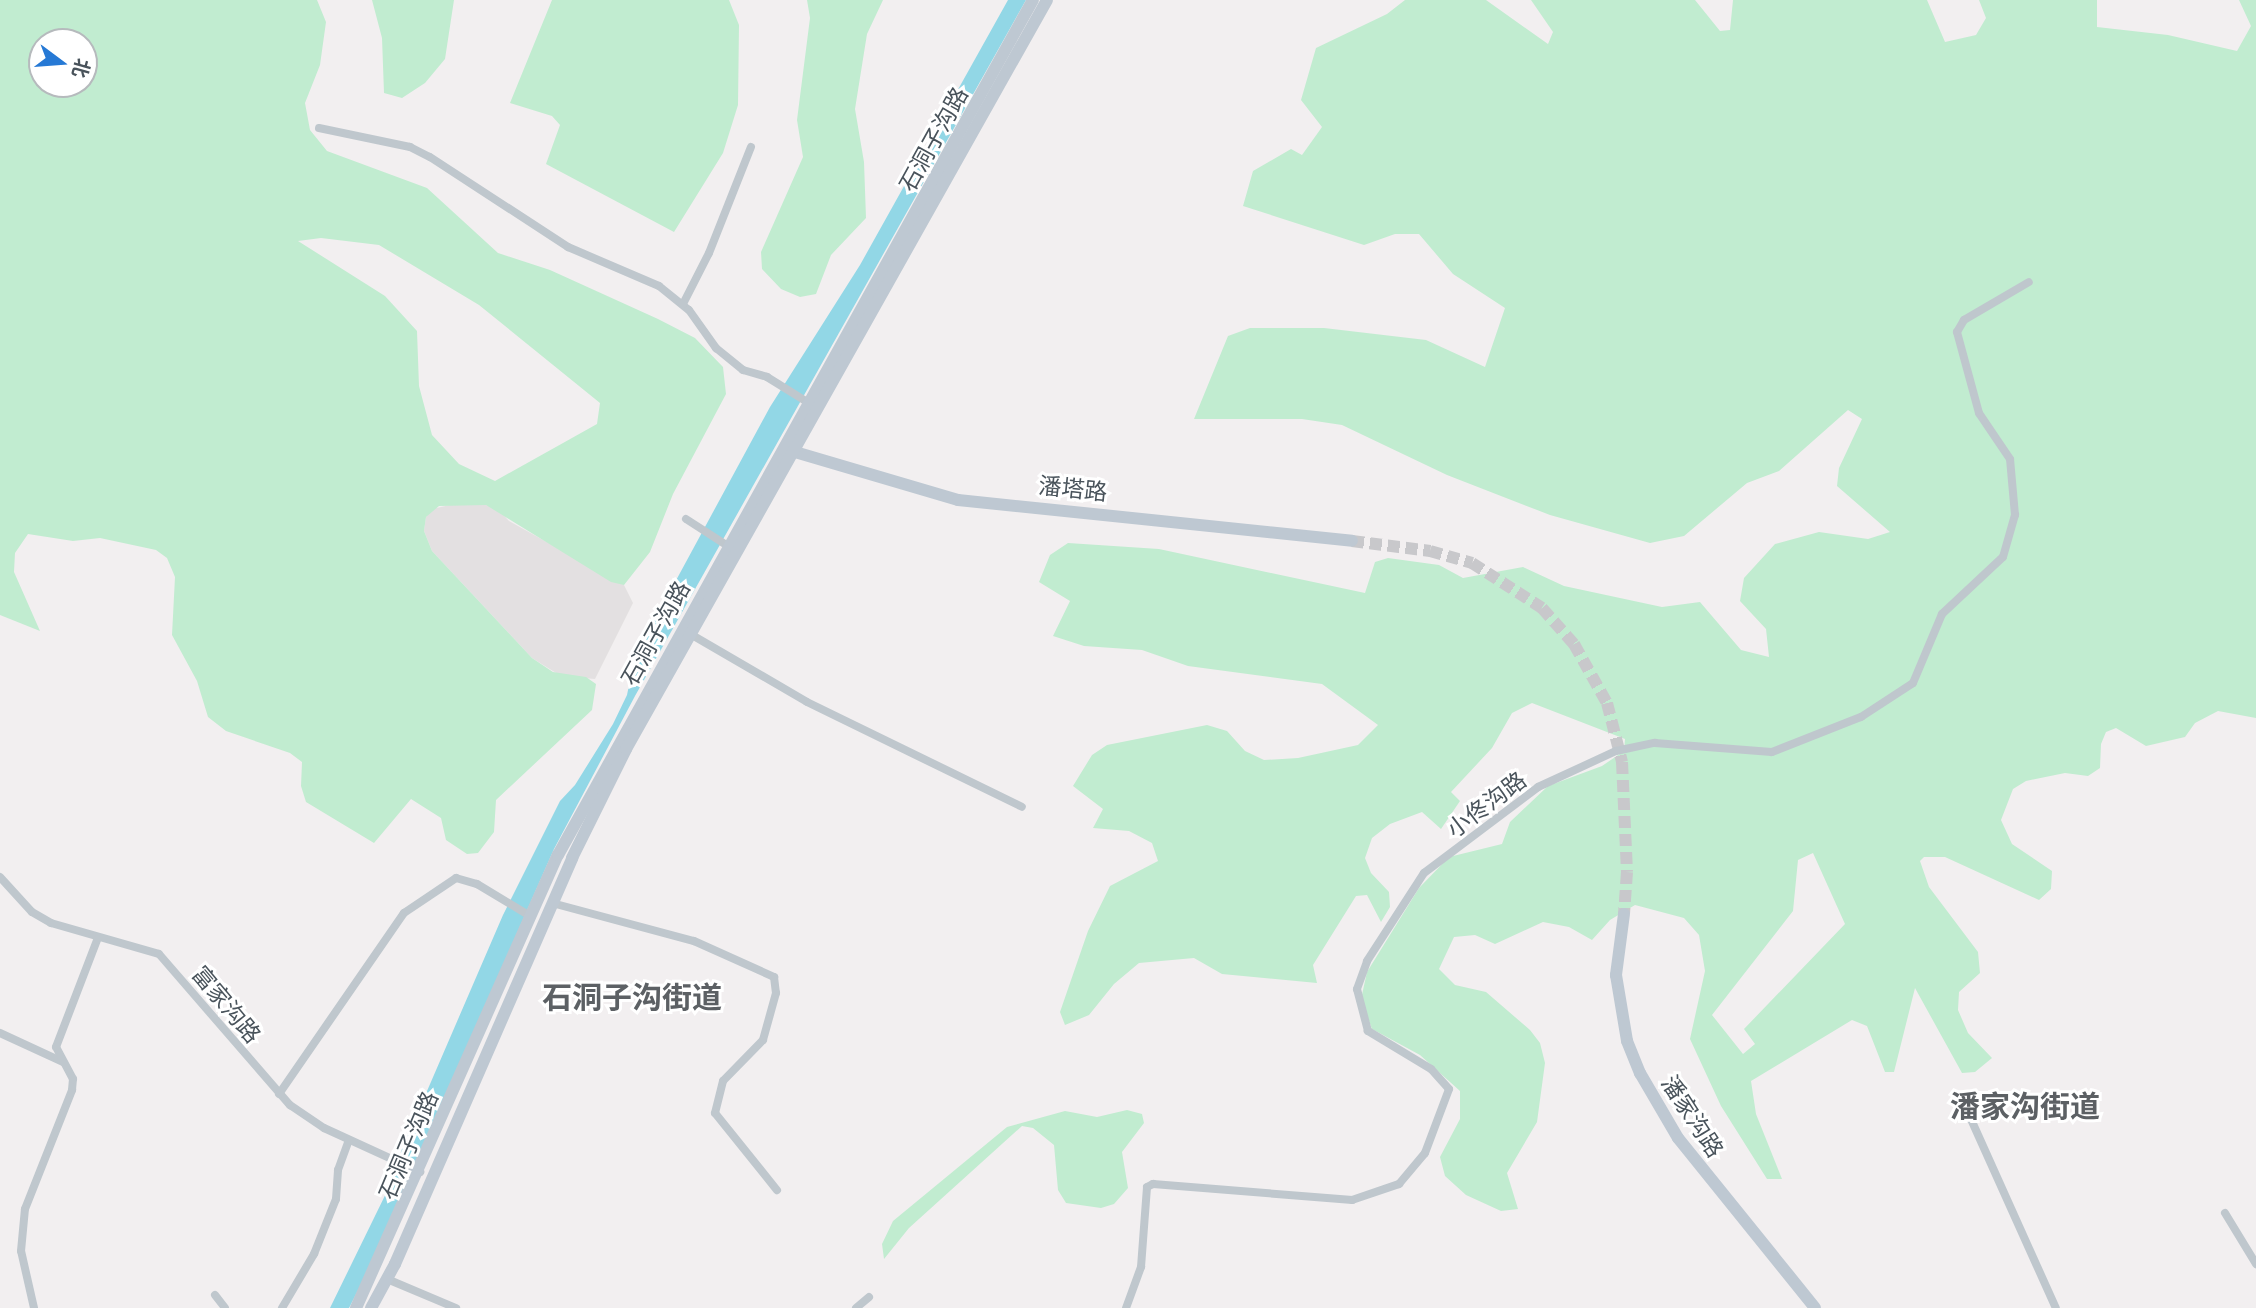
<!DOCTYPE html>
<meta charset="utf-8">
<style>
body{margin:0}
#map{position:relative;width:2256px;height:1308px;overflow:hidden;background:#f2eff0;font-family:"Exo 2","Noto Sans SC",sans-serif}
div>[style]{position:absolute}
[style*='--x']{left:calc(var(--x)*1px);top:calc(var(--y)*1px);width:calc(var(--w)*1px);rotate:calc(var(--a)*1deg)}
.education>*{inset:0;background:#e3e0e1}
.green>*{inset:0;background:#c1ecd0}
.water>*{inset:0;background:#92d7e6}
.secondary-tunnel>*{height:12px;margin-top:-6px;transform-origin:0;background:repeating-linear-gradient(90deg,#c8c8cb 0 12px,transparent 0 18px)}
.street>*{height:8px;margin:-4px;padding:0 4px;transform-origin:4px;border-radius:4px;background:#bfc7cd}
.secondary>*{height:12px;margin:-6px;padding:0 6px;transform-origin:6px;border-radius:6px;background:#bec8d2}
span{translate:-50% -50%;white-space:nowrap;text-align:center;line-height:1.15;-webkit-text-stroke:6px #fff;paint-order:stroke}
.street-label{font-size:23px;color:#49535b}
.district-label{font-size:30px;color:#5c6064;font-weight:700}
.north{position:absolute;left:28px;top:28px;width:70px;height:70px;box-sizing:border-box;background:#fff;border:2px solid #b6babd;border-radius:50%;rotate:106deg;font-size:19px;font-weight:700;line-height:28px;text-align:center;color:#49535b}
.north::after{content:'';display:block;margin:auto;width:24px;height:32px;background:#2679d5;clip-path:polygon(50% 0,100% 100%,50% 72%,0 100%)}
</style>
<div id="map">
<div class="education">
<i style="clip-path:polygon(450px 505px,486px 505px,499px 510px,509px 521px,624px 585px,633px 603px,595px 679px,561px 676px,532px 658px,432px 551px,424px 531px,426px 517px,432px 509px)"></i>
</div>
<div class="green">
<i style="clip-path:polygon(evenodd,0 0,317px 0,326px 22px,320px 65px,305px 103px,310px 130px,327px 151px,427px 188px,498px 253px,550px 270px,658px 319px,695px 338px,723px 367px,726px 394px,673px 494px,650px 552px,624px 585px,611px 582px,486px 505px,439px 506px,426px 517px,424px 531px,432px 551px,532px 658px,553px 672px,586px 677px,596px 684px,592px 710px,496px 800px,494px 832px,478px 853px,467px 854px,446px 840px,441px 818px,411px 799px,374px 843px,306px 802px,301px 786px,302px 762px,290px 753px,226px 731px,208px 717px,197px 681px,172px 635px,175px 577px,167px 558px,156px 550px,100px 538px,73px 541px,28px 534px,15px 553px,14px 572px,40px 631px,0 615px,0 0,42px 42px,84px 42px,84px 84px,42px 84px,42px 42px,0 0,321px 238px,379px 245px,479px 305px,600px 403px,597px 424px,495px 481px,459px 464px,432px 435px,419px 386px,417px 331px,385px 296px,298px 241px,321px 238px)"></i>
<i style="clip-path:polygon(372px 0,454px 0,445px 59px,425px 83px,402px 98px,384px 93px,382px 38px)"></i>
<i style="clip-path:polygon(552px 0,729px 0,739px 25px,738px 105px,723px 153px,674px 232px,546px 164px,560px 125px,552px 116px,510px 103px)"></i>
<i style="clip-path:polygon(807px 0,883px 0,867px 34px,855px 109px,864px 162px,866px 218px,831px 255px,816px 294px,800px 297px,781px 289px,762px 269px,761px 252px,803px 157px,797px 120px,810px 18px)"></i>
<i style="clip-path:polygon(evenodd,1405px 0,1486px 0,1548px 44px,1553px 32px,1531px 0,1695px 0,1720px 31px,1730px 30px,1733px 0,1927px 0,1945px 42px,1976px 35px,1986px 18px,1979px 0,2097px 0,2097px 27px,2168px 35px,2237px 51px,2251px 26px,2239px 0,2256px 0,2256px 718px,2218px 711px,2195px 723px,2185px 737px,2146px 746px,2116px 728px,2106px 732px,2101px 744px,2100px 768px,2088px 776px,2065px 773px,2026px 781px,2013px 789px,2001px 820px,2012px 844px,2052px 871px,2051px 889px,2039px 900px,1945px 857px,1924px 857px,1920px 861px,1929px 887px,1978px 952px,1980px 973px,1959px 992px,1958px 1010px,1968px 1033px,1992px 1058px,1975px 1072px,1962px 1073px,1915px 988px,1894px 1072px,1885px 1072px,1867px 1026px,1852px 1020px,1751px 1081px,1756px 1114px,1782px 1179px,1767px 1179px,1721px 1106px,1690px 1039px,1705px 971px,1699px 935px,1684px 918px,1635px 905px,1610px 920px,1592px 940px,1569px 927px,1543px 922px,1495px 944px,1475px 935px,1454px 937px,1439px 969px,1455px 985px,1486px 992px,1530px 1030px,1540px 1043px,1545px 1063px,1537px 1122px,1507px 1173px,1518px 1209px,1501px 1211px,1466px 1195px,1445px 1176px,1440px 1157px,1460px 1119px,1460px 1091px,1420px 1055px,1372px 1029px,1361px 999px,1367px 972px,1419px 888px,1449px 857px,1502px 844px,1510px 822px,1548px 786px,1602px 766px,1624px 751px,1625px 739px,1532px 703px,1512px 713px,1492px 748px,1451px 792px,1460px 801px,1441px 829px,1422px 812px,1390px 824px,1372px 838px,1365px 858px,1371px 873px,1389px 892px,1390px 907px,1381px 922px,1367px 895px,1356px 896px,1313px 965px,1317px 983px,1222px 974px,1194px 958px,1139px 963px,1114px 984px,1089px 1015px,1065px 1025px,1060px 1012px,1088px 931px,1110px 886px,1158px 861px,1152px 843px,1129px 831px,1093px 828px,1103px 809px,1073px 786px,1092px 755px,1107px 745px,1207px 725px,1227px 731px,1245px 751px,1264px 760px,1298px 758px,1358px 745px,1378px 725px,1322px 684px,1188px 666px,1142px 650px,1084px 646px,1053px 636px,1070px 601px,1039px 582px,1050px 555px,1068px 543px,1159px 549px,1365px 593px,1375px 562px,1388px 558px,1439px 565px,1463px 578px,1523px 567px,1564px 586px,1662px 607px,1700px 602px,1741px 650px,1769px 657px,1766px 629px,1740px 601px,1744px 578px,1775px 544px,1819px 532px,1868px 539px,1890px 532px,1837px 486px,1839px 468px,1862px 419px,1848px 410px,1779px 471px,1747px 483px,1684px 536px,1650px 543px,1550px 515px,1447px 475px,1342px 425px,1302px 419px,1194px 419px,1228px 336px,1250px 328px,1324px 328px,1426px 340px,1485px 367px,1505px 308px,1453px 274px,1419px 234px,1395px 234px,1364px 245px,1243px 206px,1253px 171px,1291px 149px,1302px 155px,1322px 127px,1301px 100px,1316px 48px,1387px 14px,1405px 0,1813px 853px,1845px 924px,1744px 1029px,1755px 1044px,1743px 1054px,1712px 1015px,1793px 911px,1798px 860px,1813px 853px)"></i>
<i style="clip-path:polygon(1127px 1110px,1142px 1114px,1144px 1123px,1122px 1152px,1128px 1188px,1114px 1204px,1101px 1208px,1066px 1203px,1058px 1190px,1054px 1145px,1033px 1128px,1022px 1126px,909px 1228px,884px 1259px,882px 1244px,893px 1221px,1007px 1127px,1065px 1111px,1097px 1117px)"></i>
</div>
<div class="water">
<i style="clip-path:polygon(1008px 0,1026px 0,635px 696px,554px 849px,372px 1263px,349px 1308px,330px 1308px,396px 1173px,402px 1149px,503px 915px,560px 801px,575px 785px,613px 724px,627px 695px,635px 656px,770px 407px,860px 265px)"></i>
</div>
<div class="secondary-tunnel">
<i style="--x:1352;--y:541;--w:79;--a:7.3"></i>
<i style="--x:1430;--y:551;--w:44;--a:15.9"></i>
<i style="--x:1472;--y:563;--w:83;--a:32.7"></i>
<i style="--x:1542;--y:608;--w:48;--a:48.4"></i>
<i style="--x:1574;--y:644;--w:68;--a:60.8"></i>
<i style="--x:1607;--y:703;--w:61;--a:75.7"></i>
<i style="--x:1622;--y:762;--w:110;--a:87.4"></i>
<i style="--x:1627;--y:872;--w:42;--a:94.1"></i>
</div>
<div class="street">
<i style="--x:319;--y:128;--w:93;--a:11.8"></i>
<i style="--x:410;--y:147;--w:22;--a:27"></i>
<i style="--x:430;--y:157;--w:165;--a:33.1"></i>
<i style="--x:568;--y:247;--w:99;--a:23.2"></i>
<i style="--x:659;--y:286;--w:38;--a:39"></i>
<i style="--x:689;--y:310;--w:47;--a:54.6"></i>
<i style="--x:716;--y:348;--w:35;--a:39"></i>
<i style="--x:743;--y:370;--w:25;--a:16"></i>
<i style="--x:767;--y:377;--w:49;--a:31.8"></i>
<i style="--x:683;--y:304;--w:57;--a:-63"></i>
<i style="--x:709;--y:253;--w:114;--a:-68.4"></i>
<i style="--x:686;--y:519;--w:50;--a:32.7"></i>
<i style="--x:692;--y:635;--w:133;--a:30.2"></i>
<i style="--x:807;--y:702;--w:239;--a:26"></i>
<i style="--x:0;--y:877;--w:47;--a:47.6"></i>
<i style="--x:32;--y:912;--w:22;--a:30"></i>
<i style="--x:51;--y:923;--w:112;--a:16"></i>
<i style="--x:159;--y:954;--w:200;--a:49.1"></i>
<i style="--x:290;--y:1105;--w:41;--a:34.1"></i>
<i style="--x:324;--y:1128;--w:106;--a:24.6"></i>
<i style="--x:552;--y:903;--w:147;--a:15"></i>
<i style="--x:694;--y:941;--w:88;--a:24.2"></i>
<i style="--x:774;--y:977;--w:16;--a:83"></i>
<i style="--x:776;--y:993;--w:49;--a:105.5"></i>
<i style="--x:763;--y:1040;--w:57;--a:134.3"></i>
<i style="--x:723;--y:1081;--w:33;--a:104"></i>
<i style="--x:715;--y:1113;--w:99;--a:51.2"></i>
<i style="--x:0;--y:1033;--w:69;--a:24.7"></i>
<i style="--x:279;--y:1094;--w:220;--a:-55.4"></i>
<i style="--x:404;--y:913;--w:63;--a:-33.9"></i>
<i style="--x:456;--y:878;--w:22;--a:16"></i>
<i style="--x:477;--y:884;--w:62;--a:31.1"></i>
<i style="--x:1961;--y:1097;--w:231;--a:65.8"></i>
<i style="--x:2225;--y:1213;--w:60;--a:58.7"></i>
<i style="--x:387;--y:1279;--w:75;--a:22.8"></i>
<i style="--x:215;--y:1295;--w:16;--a:52"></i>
<i style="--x:34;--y:1308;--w:58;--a:-102.8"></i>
<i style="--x:21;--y:1251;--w:42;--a:-84.6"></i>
<i style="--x:25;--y:1209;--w:128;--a:-68.4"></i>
<i style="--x:72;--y:1090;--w:11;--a:-85"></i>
<i style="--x:73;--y:1079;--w:36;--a:-118"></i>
<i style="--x:56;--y:1047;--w:115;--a:-69"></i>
<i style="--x:282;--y:1308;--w:63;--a:-59.3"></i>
<i style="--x:314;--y:1254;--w:59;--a:-68.2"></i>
<i style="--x:336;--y:1199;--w:29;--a:-86"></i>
<i style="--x:338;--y:1170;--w:32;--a:-70"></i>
<i style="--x:856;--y:1308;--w:17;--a:-40"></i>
<i style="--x:1126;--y:1308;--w:44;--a:-69.9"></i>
<i style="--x:1141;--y:1267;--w:80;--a:-85.7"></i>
<i style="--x:1147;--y:1187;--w:7;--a:-27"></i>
<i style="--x:1153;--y:1184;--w:200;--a:4.6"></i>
<i style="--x:1352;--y:1200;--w:50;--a:-18.8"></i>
<i style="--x:1399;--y:1184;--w:40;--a:-50"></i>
<i style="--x:1425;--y:1153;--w:68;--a:-69.4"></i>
<i style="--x:1449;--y:1089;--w:27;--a:-132"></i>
<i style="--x:1431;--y:1069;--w:74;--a:-148.9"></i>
<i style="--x:1368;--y:1031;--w:43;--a:-104.7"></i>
<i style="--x:1357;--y:989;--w:30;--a:-70"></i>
<i style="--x:1367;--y:961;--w:105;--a:-57.1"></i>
<i style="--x:1424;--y:873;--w:143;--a:-37"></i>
<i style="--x:1538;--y:787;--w:86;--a:-24.8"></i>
<i style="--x:1616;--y:751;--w:40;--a:-12"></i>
<i style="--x:1655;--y:743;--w:117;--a:4.4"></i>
<i style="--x:1772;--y:752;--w:96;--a:-21.5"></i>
<i style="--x:1861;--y:717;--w:62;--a:-33.2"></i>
<i style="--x:1913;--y:683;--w:75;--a:-67.2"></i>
<i style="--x:1942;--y:614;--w:83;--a:-43.1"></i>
<i style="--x:2003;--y:557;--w:44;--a:-74.1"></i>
<i style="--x:2015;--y:515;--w:56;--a:-95.1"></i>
<i style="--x:2010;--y:459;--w:55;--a:-124"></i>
<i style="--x:1979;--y:413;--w:84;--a:-105.2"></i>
<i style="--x:1957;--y:332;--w:14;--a:-60"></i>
<i style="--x:1964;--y:320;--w:75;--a:-30.3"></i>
</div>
<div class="secondary">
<i style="--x:795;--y:452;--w:170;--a:16.4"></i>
<i style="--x:958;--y:500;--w:396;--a:5.9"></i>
<i style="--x:1624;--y:914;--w:62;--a:97.5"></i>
<i style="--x:1616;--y:975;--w:67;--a:80.5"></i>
<i style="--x:1627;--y:1041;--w:35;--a:68"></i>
<i style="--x:1640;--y:1073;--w:75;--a:59.7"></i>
<i style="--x:1678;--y:1138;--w:218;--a:51.1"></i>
<i style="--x:356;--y:1308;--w:496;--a:-66"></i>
<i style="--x:558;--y:855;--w:978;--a:-60.95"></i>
<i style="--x:371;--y:1308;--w:50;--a:-61.4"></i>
<i style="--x:395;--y:1264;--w:443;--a:-66.4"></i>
<i style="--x:572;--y:858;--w:122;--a:-63.6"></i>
<i style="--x:626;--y:749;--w:859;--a:-60.66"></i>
</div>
<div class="street-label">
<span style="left:933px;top:139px;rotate:-61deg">石洞子沟路</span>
<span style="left:1073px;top:488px;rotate:6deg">潘塔路</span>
<span style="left:655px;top:633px;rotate:-61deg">石洞子沟路</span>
<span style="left:1486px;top:804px;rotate:-37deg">小佟沟路</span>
<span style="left:227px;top:1004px;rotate:50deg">富家沟路</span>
<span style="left:1693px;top:1116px;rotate:57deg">潘家沟路</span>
<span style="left:408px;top:1145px;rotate:-67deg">石洞子沟路</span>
</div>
<div class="district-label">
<span style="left:632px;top:996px">石洞子沟街道</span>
<span style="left:2025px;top:1105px">潘家沟街道</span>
</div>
<div class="north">北</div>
</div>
